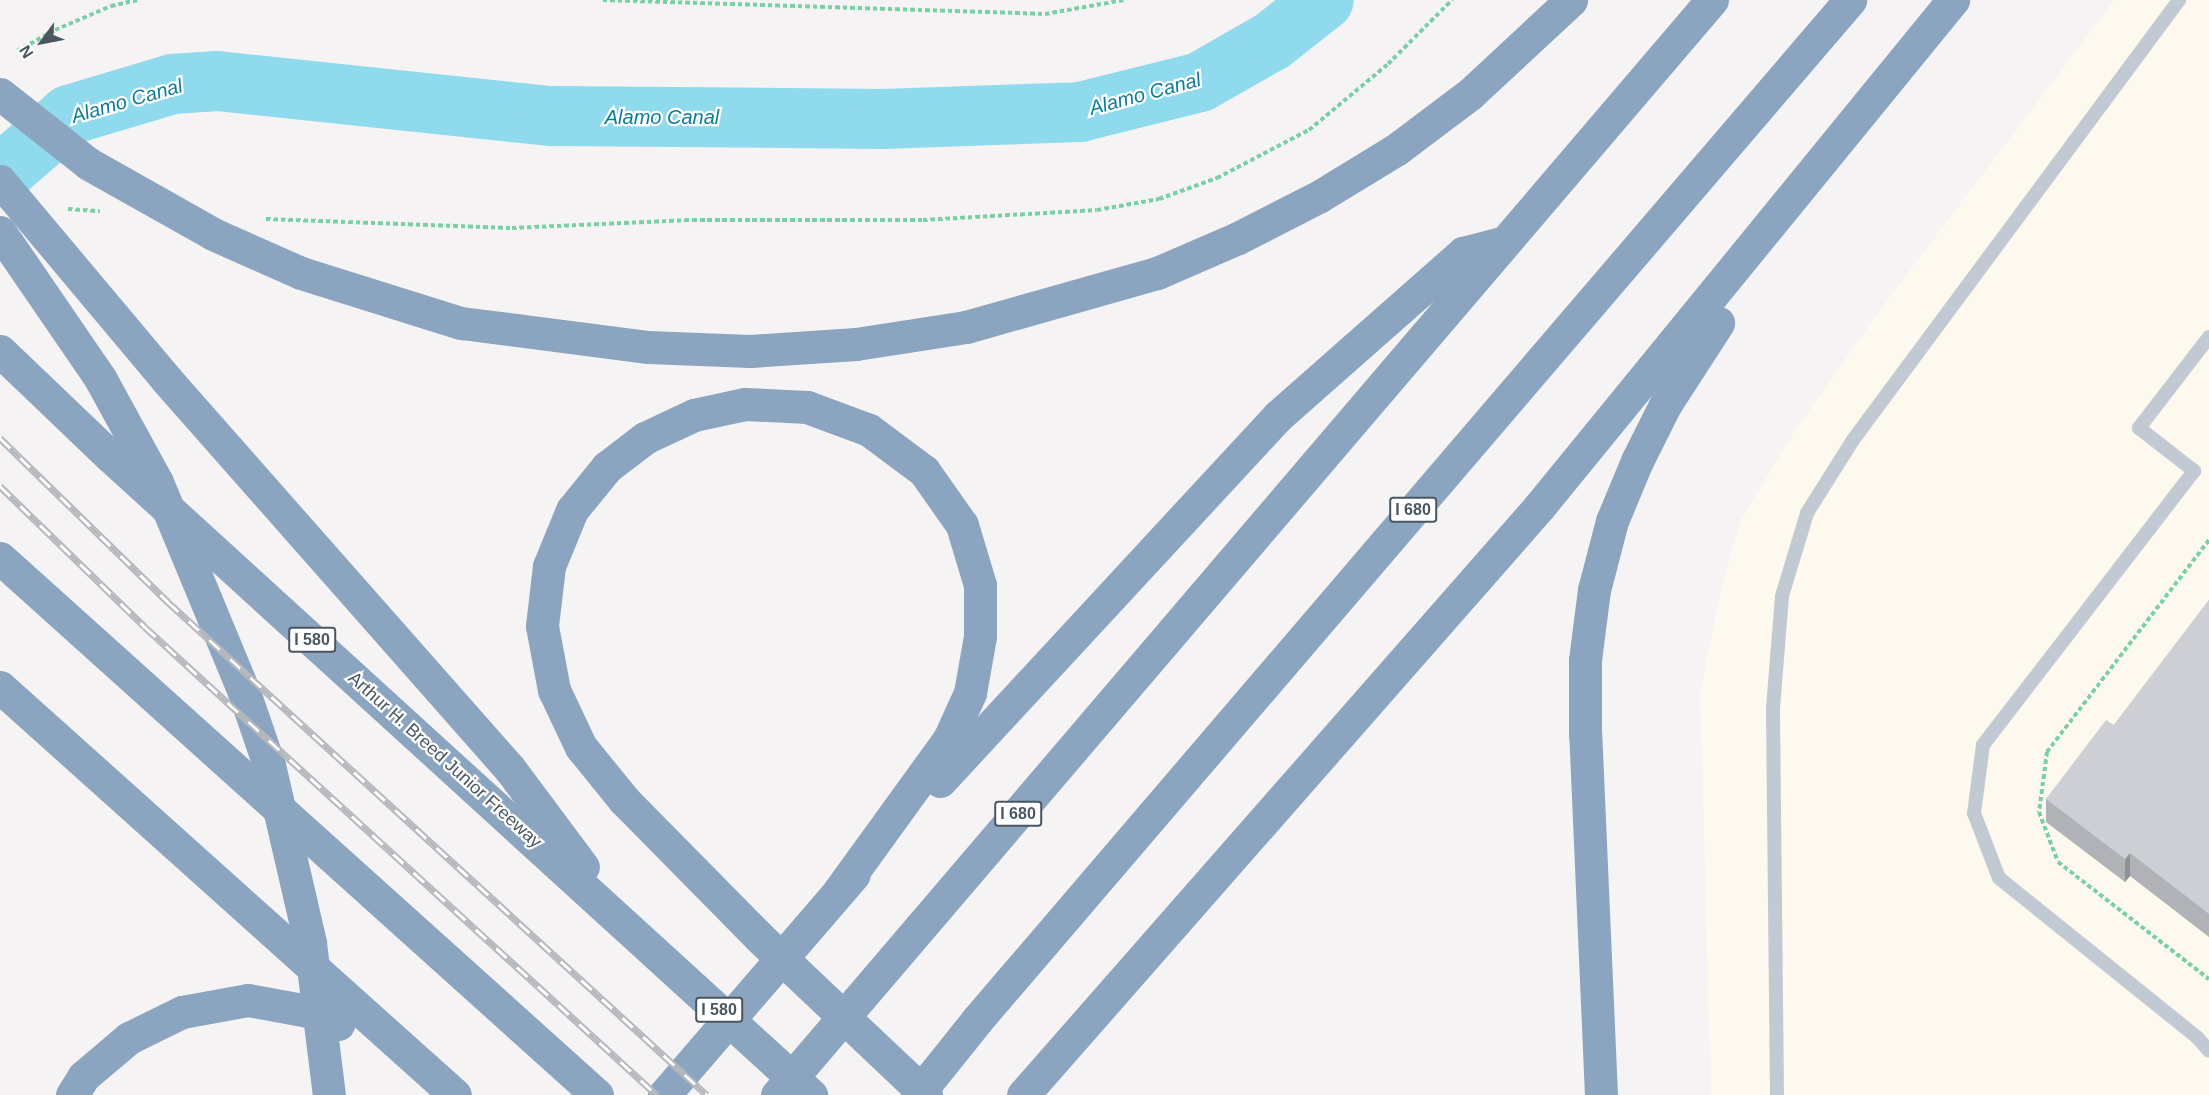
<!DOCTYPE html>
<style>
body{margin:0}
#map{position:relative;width:2209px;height:1095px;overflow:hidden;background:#f5f3f3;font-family:Helvetica,sans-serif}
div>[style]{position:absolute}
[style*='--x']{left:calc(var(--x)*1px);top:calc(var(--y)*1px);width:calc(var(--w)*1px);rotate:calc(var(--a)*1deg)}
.commercial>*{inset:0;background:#fdf9ef}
.river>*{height:60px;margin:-30px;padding:0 30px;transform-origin:30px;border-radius:30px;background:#90daee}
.path>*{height:4px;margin-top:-2px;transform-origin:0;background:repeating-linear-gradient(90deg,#7ad0a6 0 4.5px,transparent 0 7.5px)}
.lane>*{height:14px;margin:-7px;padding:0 7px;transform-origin:7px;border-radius:7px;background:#c1cad2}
.highway>*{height:33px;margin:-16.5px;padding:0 16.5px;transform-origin:16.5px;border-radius:16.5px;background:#8ba5c1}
.rail>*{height:7px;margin-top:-3.5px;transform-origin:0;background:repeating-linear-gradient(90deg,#fff 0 14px,#b5b8bd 0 28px);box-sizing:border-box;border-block:2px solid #b5b8bd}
.wall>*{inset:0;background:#b0b2b7}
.shaded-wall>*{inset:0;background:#909195}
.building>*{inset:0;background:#cdcfd5}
span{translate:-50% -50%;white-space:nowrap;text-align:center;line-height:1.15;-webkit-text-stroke:4.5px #fff;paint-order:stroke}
.shield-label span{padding:2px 4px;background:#fff;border:2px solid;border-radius:4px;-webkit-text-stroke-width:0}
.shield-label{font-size:16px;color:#4a5661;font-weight:700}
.street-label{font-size:18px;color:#4a5661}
.water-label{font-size:20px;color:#0c7c9b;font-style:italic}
.north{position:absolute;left:12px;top:12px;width:60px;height:60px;-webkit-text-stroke:4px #fff;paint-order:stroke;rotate:238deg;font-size:16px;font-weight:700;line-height:24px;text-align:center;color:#4a5661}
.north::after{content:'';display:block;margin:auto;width:21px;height:27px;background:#4a5661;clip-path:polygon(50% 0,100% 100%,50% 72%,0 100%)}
</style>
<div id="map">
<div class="commercial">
<i style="clip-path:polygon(2114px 0,2209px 0,2209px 1095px,1711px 1095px,1700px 692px,1721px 589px,1740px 521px,1793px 434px,1877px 314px)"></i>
</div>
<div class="river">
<i style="--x:0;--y:175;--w:91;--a:-41"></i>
<i style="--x:69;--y:115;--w:109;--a:-16.6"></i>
<i style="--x:173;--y:84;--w:44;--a:-3.9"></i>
<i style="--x:217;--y:81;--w:337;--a:6"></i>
<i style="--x:552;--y:116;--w:331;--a:0.5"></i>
<i style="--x:883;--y:119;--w:197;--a:-2"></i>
<i style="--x:1080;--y:112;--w:124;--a:-14"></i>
<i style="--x:1200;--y:82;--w:83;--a:-29.7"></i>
<i style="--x:1272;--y:41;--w:66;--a:-38.3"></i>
</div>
<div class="path">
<i style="--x:603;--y:0;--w:442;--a:1.8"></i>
<i style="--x:1045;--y:14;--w:80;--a:-10"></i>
<i style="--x:17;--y:51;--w:43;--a:-28.9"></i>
<i style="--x:55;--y:30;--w:61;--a:-23.2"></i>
<i style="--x:111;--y:6;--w:27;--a:-13"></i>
<i style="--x:68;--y:209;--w:32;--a:4"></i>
<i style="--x:266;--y:219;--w:246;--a:2.1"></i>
<i style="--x:512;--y:228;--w:173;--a:-2.6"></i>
<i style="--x:685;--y:220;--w:238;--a:0"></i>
<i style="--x:923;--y:220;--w:174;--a:-3.3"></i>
<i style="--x:1097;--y:210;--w:63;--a:-10.1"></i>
<i style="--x:1159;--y:199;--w:62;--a:-19.9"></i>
<i style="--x:1217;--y:178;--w:104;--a:-27.6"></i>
<i style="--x:1309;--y:130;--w:103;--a:-39.9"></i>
<i style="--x:1388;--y:64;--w:91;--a:-45"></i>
<i style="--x:2209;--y:540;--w:267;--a:127.4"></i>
<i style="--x:2047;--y:752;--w:61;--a:97.6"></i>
<i style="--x:2039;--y:812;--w:53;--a:69.2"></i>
<i style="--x:2058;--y:862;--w:191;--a:37.8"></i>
</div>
<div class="lane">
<i style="--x:2209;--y:337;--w:115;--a:127.6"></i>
<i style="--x:2139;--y:428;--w:70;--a:38"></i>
<i style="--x:2194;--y:471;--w:346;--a:127.6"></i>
<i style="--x:1983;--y:745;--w:69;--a:97.5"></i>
<i style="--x:1974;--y:813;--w:70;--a:69"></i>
<i style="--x:1999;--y:878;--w:254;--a:38.8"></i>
<i style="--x:2197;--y:1037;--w:18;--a:49"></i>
<i style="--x:1777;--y:1095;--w:387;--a:-90.6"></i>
<i style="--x:1773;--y:708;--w:112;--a:-85.4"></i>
<i style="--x:1782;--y:596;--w:87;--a:-73.2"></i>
<i style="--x:1807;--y:513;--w:86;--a:-57.8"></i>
<i style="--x:1853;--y:440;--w:548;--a:-53.46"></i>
</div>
<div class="highway">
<i style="--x:0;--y:94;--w:113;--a:38.2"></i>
<i style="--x:89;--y:164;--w:142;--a:29.4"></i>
<i style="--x:213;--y:234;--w:96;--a:23.9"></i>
<i style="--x:301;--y:273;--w:168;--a:17.4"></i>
<i style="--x:461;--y:323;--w:189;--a:7.3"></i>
<i style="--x:648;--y:347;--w:102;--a:2.2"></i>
<i style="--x:750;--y:351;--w:106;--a:-3.8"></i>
<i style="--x:856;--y:344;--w:111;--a:-8.8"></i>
<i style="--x:966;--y:327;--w:198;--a:-15.8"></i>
<i style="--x:1157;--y:273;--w:88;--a:-23.4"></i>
<i style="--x:1238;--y:238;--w:92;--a:-27.1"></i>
<i style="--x:1320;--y:196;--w:90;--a:-31.4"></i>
<i style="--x:1397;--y:149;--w:91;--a:-37"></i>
<i style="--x:1470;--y:94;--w:138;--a:-42.9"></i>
<i style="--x:0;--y:181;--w:258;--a:50"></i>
<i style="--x:166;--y:379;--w:520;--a:48.59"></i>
<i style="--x:510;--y:769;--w:122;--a:53.3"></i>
<i style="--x:0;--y:232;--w:177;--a:55.6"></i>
<i style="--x:100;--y:378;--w:119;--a:61.3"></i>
<i style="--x:157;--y:482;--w:227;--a:67.5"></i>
<i style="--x:244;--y:692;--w:77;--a:71.1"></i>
<i style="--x:269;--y:765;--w:183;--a:77"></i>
<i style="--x:310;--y:943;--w:153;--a:82.9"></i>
<i style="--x:0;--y:351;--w:152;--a:43.7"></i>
<i style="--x:110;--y:456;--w:949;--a:42.35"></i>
<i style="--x:0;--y:558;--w:803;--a:41.97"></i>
<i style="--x:0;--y:687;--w:611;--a:41.88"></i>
<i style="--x:940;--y:781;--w:497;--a:-47.2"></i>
<i style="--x:1278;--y:416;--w:247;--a:-41.4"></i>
<i style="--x:1463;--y:253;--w:43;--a:-14.7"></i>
<i style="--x:839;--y:891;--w:188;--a:-54.1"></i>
<i style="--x:949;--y:739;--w:51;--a:-65.5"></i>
<i style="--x:970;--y:693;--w:58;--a:-80"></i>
<i style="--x:980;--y:636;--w:51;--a:-90"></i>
<i style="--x:980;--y:585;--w:63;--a:-106.7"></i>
<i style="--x:962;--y:525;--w:66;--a:-125.1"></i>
<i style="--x:924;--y:471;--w:69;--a:-143.3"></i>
<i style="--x:869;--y:430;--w:66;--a:-159.6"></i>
<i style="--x:807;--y:407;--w:62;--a:-177.2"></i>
<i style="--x:745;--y:404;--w:52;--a:167.8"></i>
<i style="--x:694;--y:415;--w:54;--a:154.9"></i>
<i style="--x:645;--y:438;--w:48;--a:142.7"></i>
<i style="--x:607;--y:467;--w:55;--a:129.1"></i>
<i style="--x:572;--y:510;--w:61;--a:112.3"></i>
<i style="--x:549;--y:566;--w:60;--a:96.7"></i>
<i style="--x:542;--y:626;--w:65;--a:79.4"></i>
<i style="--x:554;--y:690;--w:63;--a:64.7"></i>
<i style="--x:581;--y:747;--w:68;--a:50.9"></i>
<i style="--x:624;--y:800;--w:192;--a:45.4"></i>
<i style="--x:759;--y:937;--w:230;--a:43.4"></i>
<i style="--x:72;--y:1095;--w:22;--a:-58"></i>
<i style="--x:84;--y:1076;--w:59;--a:-40.2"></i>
<i style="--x:129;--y:1038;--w:59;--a:-26.1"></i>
<i style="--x:182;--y:1012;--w:67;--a:-10.3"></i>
<i style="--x:248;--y:1000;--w:61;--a:10.4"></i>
<i style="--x:308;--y:1011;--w:33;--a:23"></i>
<i style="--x:664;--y:1095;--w:291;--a:-49.3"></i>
<i style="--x:777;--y:1095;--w:1440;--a:-49.51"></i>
<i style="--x:917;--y:1095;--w:96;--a:-51.3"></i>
<i style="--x:977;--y:1020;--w:1343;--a:-49.44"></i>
<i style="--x:1023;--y:1095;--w:782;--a:-48.73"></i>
<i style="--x:1539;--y:507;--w:655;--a:-50.77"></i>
<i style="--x:1601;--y:1095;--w:361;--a:-92.5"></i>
<i style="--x:1585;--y:734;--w:74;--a:-90"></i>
<i style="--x:1585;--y:660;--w:71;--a:-82.7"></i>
<i style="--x:1594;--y:590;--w:71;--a:-75.4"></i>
<i style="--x:1612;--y:521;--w:65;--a:-67.4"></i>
<i style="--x:1637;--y:461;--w:63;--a:-63.4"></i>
<i style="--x:1665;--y:405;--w:98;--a:-57.1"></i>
</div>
<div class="rail">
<i style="--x:0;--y:438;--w:235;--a:44.3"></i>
<i style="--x:168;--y:602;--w:730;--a:42.45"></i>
<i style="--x:0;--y:486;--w:202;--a:44.2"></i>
<i style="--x:145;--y:627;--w:694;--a:42.43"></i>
</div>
<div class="wall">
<i style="clip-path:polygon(2209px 600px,2209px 937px,2130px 876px,2125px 882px,2046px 822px,2046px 799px,2114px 725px)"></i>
</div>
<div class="shaded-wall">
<i style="clip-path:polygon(2130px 853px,2130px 876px,2125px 882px,2125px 859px)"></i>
</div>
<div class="building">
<i style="clip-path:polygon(2209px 600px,2209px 914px,2130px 853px,2125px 859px,2046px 799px,2106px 720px,2114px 725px)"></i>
</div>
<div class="shield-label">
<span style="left:1413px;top:510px">I 680</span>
<span style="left:312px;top:640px">I 580</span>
<span style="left:1018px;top:814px">I 680</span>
<span style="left:719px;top:1010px">I 580</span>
</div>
<div class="street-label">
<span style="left:445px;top:760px;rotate:42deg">Arthur H. Breed Junior Freeway</span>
</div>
<div class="water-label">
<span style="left:1145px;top:94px;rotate:-15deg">Alamo Canal</span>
<span style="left:127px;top:101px;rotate:-16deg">Alamo Canal</span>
<span style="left:662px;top:117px">Alamo Canal</span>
</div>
<div class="north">N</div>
</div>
